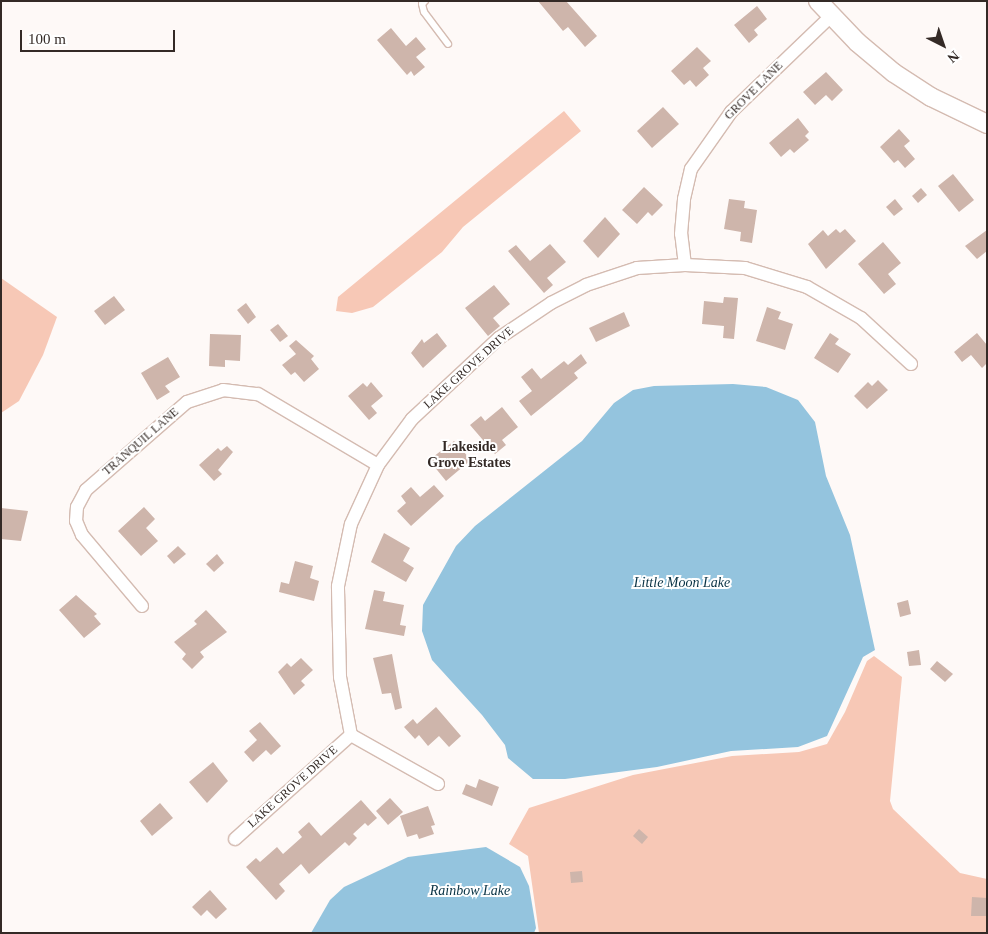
<!DOCTYPE html>
<style>
body{margin:0}
#map{position:relative;width:988px;height:934px;overflow:hidden;background:#fef9f7;font-family:"Times New Roman",serif}
div>[style]{position:absolute}
[style*='--x']{left:calc(var(--x)*1px);top:calc(var(--y)*1px);width:calc(var(--w)*1px);rotate:calc(var(--a)*1deg)}
.green>*{inset:0;background:#f7c8b6}
.water>*{inset:0;background:#94c4de}
.building>*{inset:0;background:#ceb5ab}
.roads{filter:drop-shadow(1px 0 #d4bbb1) drop-shadow(-1px 0 #d4bbb1) drop-shadow(0 1px #d4bbb1) drop-shadow(0 -1px #d4bbb1)}
.lane>*{height:6px;margin:-3px;padding:0 3px;transform-origin:3px;border-radius:3px;background:#fff}
.street>*{height:12px;margin:-6px;padding:0 6px;transform-origin:6px;border-radius:6px;background:#fff}
.secondary>*{height:18px;margin:-9px;padding:0 9px;transform-origin:9px;border-radius:9px;background:#fff}
span{translate:-50% -50%;white-space:nowrap;text-align:center;line-height:1.15;-webkit-text-stroke:4px #fff;paint-order:stroke}
.street-label{font-size:12px;color:#342a26}
.neighbourhood-label{font-size:14px;color:#342a26;font-weight:700}
.water-label{font-size:14px;color:#083244;font-style:italic}
.frame{position:absolute;inset:0;border:2px solid #342a26;pointer-events:none}
.north{position:absolute;left:918px;top:20px;width:50px;height:50px;-webkit-text-stroke:4px #fff;paint-order:stroke;rotate:139deg;font-size:14px;font-weight:700;line-height:20px;text-align:center;color:#342a26}
.north::after{content:'';display:block;margin:auto;width:18px;height:22px;background:#342a26;clip-path:polygon(50% 0,100% 100%,50% 72%,0 100%)}
.scale{position:absolute;left:20px;top:30px;width:155px;height:22px;box-sizing:border-box;border:2px solid #342a26;border-top:0;padding-left:6px;font-size:15px;line-height:18px;white-space:nowrap;color:#342a26;-webkit-text-stroke:4px #fff;paint-order:stroke}
</style>
<div id="map">
<div class="green">
<i style="clip-path:polygon(564px 111px,581px 131px,463px 227px,442px 252px,373px 307px,352px 313px,336px 311px,338px 297px)"></i>
<i style="clip-path:polygon(1px 278px,57px 317px,43px 355px,19px 401px,1px 413px)"></i>
<i style="clip-path:polygon(874px 656px,902px 677px,890px 801px,893px 809px,960px 873px,987px 879px,987px 933px,539px 933px,528px 856px,509px 844px,529px 808px,633px 775px,732px 756px,799px 752px,827px 744px,845px 712px,867px 661px)"></i>
</div>
<div class="water">
<i style="clip-path:polygon(733px 384px,766px 387px,798px 400px,815px 422px,826px 476px,850px 535px,875px 650px,863px 657px,827px 736px,798px 747px,731px 751px,657px 767px,565px 779px,533px 779px,508px 758px,505px 745px,482px 715px,432px 660px,422px 631px,423px 605px,456px 546px,475px 526px,582px 441px,614px 403px,633px 390px,654px 386px)"></i>
<i style="clip-path:polygon(486px 847px,520px 867px,529px 886px,536px 928px,534px 933px,311px 933px,330px 900px,344px 887px,408px 857px)"></i>
</div>
<div class="building">
<i style="clip-path:polygon(538px 1px,566px 1px,597px 36px,585px 47px,568px 27px,563px 31px)"></i>
<i style="clip-path:polygon(757px 6px,767px 19px,754px 30px,758px 35px,749px 43px,734px 25px)"></i>
<i style="clip-path:polygon(391px 28px,406px 46px,416px 37px,426px 49px,416px 57px,425px 67px,414px 76px,411px 71px,407px 75px,377px 40px)"></i>
<i style="clip-path:polygon(697px 47px,711px 61px,703px 68px,709px 75px,696px 87px,690px 80px,684px 85px,671px 71px)"></i>
<i style="clip-path:polygon(826px 72px,843px 90px,832px 101px,826px 95px,815px 105px,803px 92px)"></i>
<i style="clip-path:polygon(663px 107px,679px 124px,652px 148px,637px 131px)"></i>
<i style="clip-path:polygon(798px 118px,809px 132px,805px 136px,809px 140px,794px 153px,790px 149px,781px 157px,769px 143px)"></i>
<i style="clip-path:polygon(899px 129px,910px 141px,904px 146px,915px 159px,905px 168px,898px 160px,894px 163px,880px 147px)"></i>
<i style="clip-path:polygon(953px 174px,974px 200px,959px 212px,938px 186px)"></i>
<i style="clip-path:polygon(644px 187px,663px 205px,652px 216px,648px 212px,637px 224px,622px 210px)"></i>
<i style="clip-path:polygon(921px 188px,927px 195px,918px 203px,912px 196px)"></i>
<i style="clip-path:polygon(729px 199px,745px 201px,744px 208px,757px 210px,752px 243px,740px 241px,741px 232px,724px 229px)"></i>
<i style="clip-path:polygon(895px 199px,903px 209px,894px 216px,886px 207px)"></i>
<i style="clip-path:polygon(605px 217px,620px 234px,598px 258px,583px 241px)"></i>
<i style="clip-path:polygon(836px 229px,840px 233px,845px 229px,856px 241px,826px 269px,808px 244px,823px 230px,828px 236px)"></i>
<i style="clip-path:polygon(987px 230px,987px 251px,977px 259px,965px 246px)"></i>
<i style="clip-path:polygon(883px 242px,901px 263px,888px 274px,896px 284px,884px 294px,858px 264px)"></i>
<i style="clip-path:polygon(550px 244px,566px 262px,547px 278px,553px 285px,544px 293px,508px 251px,516px 245px,530px 261px)"></i>
<i style="clip-path:polygon(494px 285px,510px 304px,493px 318px,500px 326px,488px 336px,465px 308px)"></i>
<i style="clip-path:polygon(114px 296px,125px 310px,105px 325px,94px 311px)"></i>
<i style="clip-path:polygon(724px 297px,738px 298px,734px 339px,723px 338px,724px 326px,702px 324px,704px 301px,723px 303px)"></i>
<i style="clip-path:polygon(246px 303px,256px 317px,248px 324px,237px 310px)"></i>
<i style="clip-path:polygon(767px 307px,781px 312px,778px 319px,793px 324px,785px 350px,756px 341px)"></i>
<i style="clip-path:polygon(624px 312px,630px 326px,596px 342px,589px 328px)"></i>
<i style="clip-path:polygon(278px 324px,288px 336px,280px 342px,270px 330px)"></i>
<i style="clip-path:polygon(437px 333px,447px 346px,423px 368px,411px 353px,422px 339px,424px 343px)"></i>
<i style="clip-path:polygon(830px 333px,839px 339px,835px 344px,851px 354px,838px 373px,814px 358px)"></i>
<i style="clip-path:polygon(977px 333px,987px 345px,987px 363px,982px 368px,971px 355px,962px 362px,954px 352px)"></i>
<i style="clip-path:polygon(210px 334px,241px 335px,240px 361px,225px 360px,225px 367px,209px 366px)"></i>
<i style="clip-path:polygon(296px 340px,314px 356px,311px 359px,319px 369px,304px 382px,295px 372px,291px 375px,282px 365px,296px 354px,289px 346px)"></i>
<i style="clip-path:polygon(581px 354px,587px 363px,574px 373px,578px 378px,531px 416px,519px 401px,532px 391px,521px 377px,532px 368px,541px 379px,564px 361px,568px 365px)"></i>
<i style="clip-path:polygon(168px 357px,180px 377px,165px 386px,170px 392px,157px 400px,141px 373px)"></i>
<i style="clip-path:polygon(878px 380px,888px 390px,867px 409px,854px 396px,868px 382px,872px 386px)"></i>
<i style="clip-path:polygon(371px 382px,383px 396px,371px 406px,377px 413px,369px 420px,348px 396px,363px 383px,367px 387px)"></i>
<i style="clip-path:polygon(502px 407px,518px 427px,502px 440px,506px 445px,495px 454px,470px 425px,481px 416px,485px 421px)"></i>
<i style="clip-path:polygon(454px 441px,471px 460px,446px 481px,429px 460px)"></i>
<i style="clip-path:polygon(227px 446px,233px 452px,218px 470px,222px 474px,214px 481px,199px 465px,218px 448px,221px 451px)"></i>
<i style="clip-path:polygon(434px 485px,444px 496px,411px 526px,397px 511px,406px 503px,401px 496px,411px 487px,420px 497px)"></i>
<i style="clip-path:polygon(144px 507px,155px 519px,146px 528px,158px 541px,141px 556px,118px 531px)"></i>
<i style="clip-path:polygon(1px 508px,28px 511px,21px 541px,1px 539px)"></i>
<i style="clip-path:polygon(384px 533px,410px 548px,403px 561px,414px 568px,406px 582px,371px 562px)"></i>
<i style="clip-path:polygon(178px 546px,186px 554px,174px 564px,167px 556px)"></i>
<i style="clip-path:polygon(217px 554px,224px 563px,214px 572px,206px 564px)"></i>
<i style="clip-path:polygon(295px 561px,313px 566px,310px 578px,319px 581px,314px 601px,279px 592px,281px 582px,289px 584px)"></i>
<i style="clip-path:polygon(374px 590px,385px 592px,383px 601px,404px 605px,400px 625px,406px 626px,404px 636px,365px 629px)"></i>
<i style="clip-path:polygon(76px 595px,97px 614px,94px 616px,101px 624px,84px 638px,59px 610px)"></i>
<i style="clip-path:polygon(908px 600px,911px 614px,900px 617px,897px 603px)"></i>
<i style="clip-path:polygon(206px 610px,227px 632px,200px 652px,204px 657px,192px 669px,182px 659px,186px 654px,174px 642px,197px 624px,194px 621px)"></i>
<i style="clip-path:polygon(919px 650px,921px 665px,909px 666px,907px 652px)"></i>
<i style="clip-path:polygon(392px 654px,402px 708px,395px 710px,391px 693px,382px 694px,373px 658px)"></i>
<i style="clip-path:polygon(301px 658px,313px 670px,301px 681px,305px 685px,294px 695px,278px 672px,287px 663px,291px 667px)"></i>
<i style="clip-path:polygon(937px 661px,953px 674px,945px 682px,930px 669px)"></i>
<i style="clip-path:polygon(436px 707px,461px 736px,449px 747px,439px 736px,428px 746px,419px 735px,415px 739px,404px 727px,413px 719px,417px 724px)"></i>
<i style="clip-path:polygon(260px 722px,281px 746px,271px 755px,266px 750px,253px 762px,244px 752px,257px 740px,249px 731px)"></i>
<i style="clip-path:polygon(213px 762px,228px 781px,207px 803px,189px 782px)"></i>
<i style="clip-path:polygon(479px 779px,499px 787px,492px 806px,462px 794px,466px 784px,476px 788px)"></i>
<i style="clip-path:polygon(390px 798px,403px 812px,388px 825px,376px 811px)"></i>
<i style="clip-path:polygon(361px 800px,377px 818px,368px 826px,365px 823px,353px 834px,357px 838px,349px 846px,345px 842px,309px 874px,301px 864px,279px 884px,285px 891px,276px 900px,246px 867px,256px 858px,260px 862px,277px 847px,283px 854px,302px 837px,298px 832px,309px 822px,321px 836px)"></i>
<i style="clip-path:polygon(160px 803px,173px 818px,152px 836px,140px 821px)"></i>
<i style="clip-path:polygon(428px 806px,435px 825px,431px 826px,434px 834px,419px 839px,417px 834px,407px 837px,400px 816px)"></i>
<i style="clip-path:polygon(639px 829px,648px 837px,642px 844px,633px 836px)"></i>
<i style="clip-path:polygon(582px 871px,583px 882px,571px 883px,570px 872px)"></i>
<i style="clip-path:polygon(210px 890px,227px 909px,216px 919px,207px 910px,201px 916px,192px 907px)"></i>
<i style="clip-path:polygon(972px 897px,987px 898px,986px 916px,971px 916px)"></i>
</div>
<div class="roads">
<div class="lane">
<i style="--x:425;--y:1;--w:4;--a:135"></i>
<i style="--x:422;--y:4;--w:8;--a:76"></i>
<i style="--x:424;--y:12;--w:40;--a:53"></i>
</div>
<div class="street">
<i style="--x:685;--y:265;--w:31;--a:-97"></i>
<i style="--x:681;--y:234;--w:35;--a:-85"></i>
<i style="--x:684;--y:199;--w:31;--a:-77"></i>
<i style="--x:691;--y:169;--w:70;--a:-54.9"></i>
<i style="--x:731;--y:112;--w:139;--a:-43.8"></i>
<i style="--x:142;--y:606;--w:93;--a:-130.2"></i>
<i style="--x:82;--y:535;--w:15;--a:-113"></i>
<i style="--x:76;--y:521;--w:14;--a:-86"></i>
<i style="--x:77;--y:507;--w:19;--a:-62"></i>
<i style="--x:86;--y:490;--w:134;--a:-41.1"></i>
<i style="--x:187;--y:402;--w:38;--a:-18"></i>
<i style="--x:223;--y:390;--w:35;--a:7"></i>
<i style="--x:258;--y:394;--w:139;--a:30.6"></i>
<i style="--x:438;--y:784;--w:100;--a:-150.6"></i>
<i style="--x:351;--y:735;--w:59;--a:-100.7"></i>
<i style="--x:340;--y:677;--w:91;--a:-91.3"></i>
<i style="--x:338;--y:586;--w:63;--a:-78.2"></i>
<i style="--x:351;--y:524;--w:65;--a:-65.4"></i>
<i style="--x:378;--y:465;--w:57;--a:-53.5"></i>
<i style="--x:412;--y:419;--w:119;--a:-43"></i>
<i style="--x:499;--y:338;--w:63;--a:-33.9"></i>
<i style="--x:551;--y:303;--w:39;--a:-27"></i>
<i style="--x:586;--y:285;--w:54;--a:-18.4"></i>
<i style="--x:637;--y:268;--w:48;--a:-3.6"></i>
<i style="--x:685;--y:265;--w:60;--a:2.9"></i>
<i style="--x:745;--y:268;--w:65;--a:17"></i>
<i style="--x:807;--y:287;--w:62;--a:29.9"></i>
<i style="--x:861;--y:318;--w:68;--a:42.6"></i>
<i style="--x:235;--y:839;--w:156;--a:-41.9"></i>
</div>
<div class="secondary">
<i style="--x:818;--y:1;--w:57;--a:46.4"></i>
<i style="--x:857;--y:42;--w:48;--a:40"></i>
<i style="--x:894;--y:73;--w:44;--a:33"></i>
<i style="--x:931;--y:97;--w:62;--a:25.7"></i>
</div>
</div>
<div class="street-label">
<span style="left:754px;top:91px;rotate:-45deg">GROVE LANE</span>
<span style="left:469px;top:368px;rotate:-42deg">LAKE GROVE DRIVE</span>
<span style="left:141px;top:442px;rotate:-41deg">TRANQUIL LANE</span>
<span style="left:293px;top:787px;rotate:-42deg">LAKE GROVE DRIVE</span>
</div>
<div class="neighbourhood-label">
<span style="left:469px;top:455px">Lakeside<br>Grove Estates</span>
</div>
<div class="water-label">
<span style="left:682px;top:583px">Little Moon Lake</span>
<span style="left:470px;top:891px">Rainbow Lake</span>
</div>
<div class="frame"></div>
<div class="north">N</div>
<div class="scale">100 m</div>
</div>
